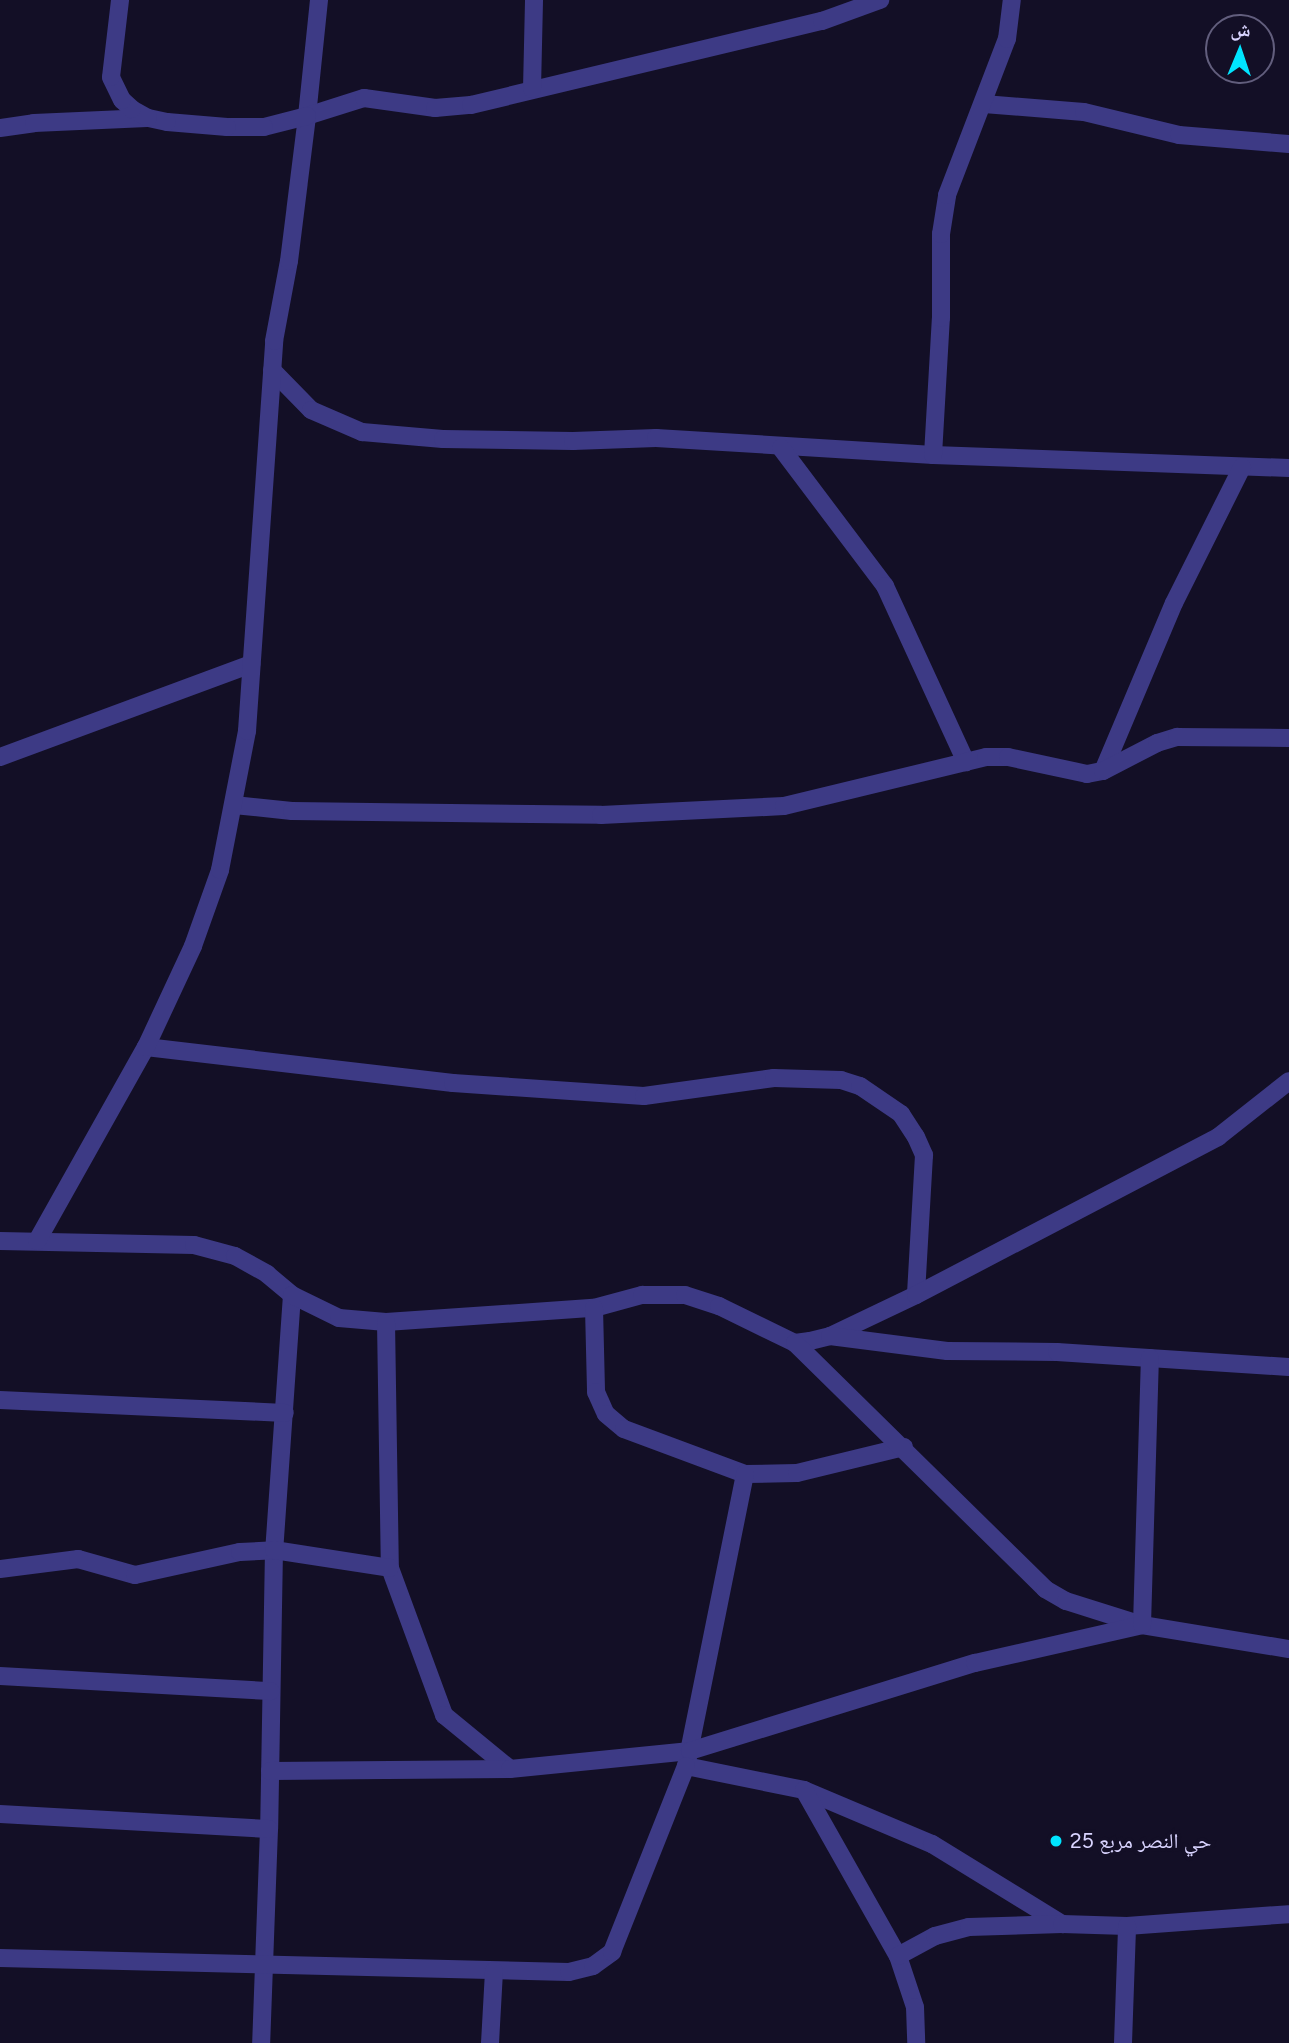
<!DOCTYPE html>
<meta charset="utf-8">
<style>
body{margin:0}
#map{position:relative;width:1289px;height:2043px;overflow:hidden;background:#130f26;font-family:Figtree,"Noto Naskh Arabic",sans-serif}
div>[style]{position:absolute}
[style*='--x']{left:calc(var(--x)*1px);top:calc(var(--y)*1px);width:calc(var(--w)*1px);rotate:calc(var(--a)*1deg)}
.minor>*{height:18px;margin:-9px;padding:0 9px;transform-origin:9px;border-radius:9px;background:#3d3a85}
.dots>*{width:19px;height:19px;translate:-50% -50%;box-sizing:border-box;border:4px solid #130f26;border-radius:50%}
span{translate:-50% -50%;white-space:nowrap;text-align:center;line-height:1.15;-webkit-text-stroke:7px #130f26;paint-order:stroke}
.poi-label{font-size:21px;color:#d9d4ff}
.left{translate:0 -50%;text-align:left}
.north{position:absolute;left:1205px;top:14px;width:70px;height:70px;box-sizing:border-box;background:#130f26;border:2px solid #625e7d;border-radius:50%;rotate:2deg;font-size:19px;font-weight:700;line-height:28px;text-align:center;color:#d9d4ff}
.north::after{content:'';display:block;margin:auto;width:24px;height:32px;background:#00e5ff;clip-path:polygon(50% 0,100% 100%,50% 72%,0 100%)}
</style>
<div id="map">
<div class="minor">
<i style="--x:319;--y:0;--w:117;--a:95.9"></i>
<i style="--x:307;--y:116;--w:60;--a:-17.5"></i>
<i style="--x:364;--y:98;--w:72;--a:8"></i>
<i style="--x:435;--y:108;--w:36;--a:-5"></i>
<i style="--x:471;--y:105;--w:361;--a:-13.5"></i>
<i style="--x:822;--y:21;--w:62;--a:-19.9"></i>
<i style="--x:532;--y:89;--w:89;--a:-88.7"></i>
<i style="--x:984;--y:104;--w:100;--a:4.6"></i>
<i style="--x:1084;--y:112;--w:98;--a:13.6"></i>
<i style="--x:1179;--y:135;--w:110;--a:4.7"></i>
<i style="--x:0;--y:128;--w:34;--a:-8"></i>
<i style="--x:34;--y:123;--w:113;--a:-2.5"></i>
<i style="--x:272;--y:370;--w:56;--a:45.7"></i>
<i style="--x:311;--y:410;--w:56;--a:23.3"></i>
<i style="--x:362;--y:432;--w:81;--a:4.9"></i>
<i style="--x:443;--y:439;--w:130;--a:0.9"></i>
<i style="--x:573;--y:441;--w:83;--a:-2.1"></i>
<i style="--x:656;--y:438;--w:278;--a:3.5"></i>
<i style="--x:933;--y:455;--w:356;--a:2.1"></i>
<i style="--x:781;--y:448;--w:173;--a:53"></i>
<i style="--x:885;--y:586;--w:194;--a:65.3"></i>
<i style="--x:933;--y:455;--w:137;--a:-86.7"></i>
<i style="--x:941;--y:318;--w:84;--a:-90"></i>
<i style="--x:941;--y:234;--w:39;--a:-81"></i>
<i style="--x:947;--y:195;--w:167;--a:-69"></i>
<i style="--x:1007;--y:39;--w:39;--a:-83"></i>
<i style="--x:0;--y:757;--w:268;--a:-20.3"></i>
<i style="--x:1103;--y:771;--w:182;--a:-67.1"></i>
<i style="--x:1174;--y:603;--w:152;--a:-63.4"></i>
<i style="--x:234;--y:805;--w:58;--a:5.9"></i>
<i style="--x:292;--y:811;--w:309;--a:0.7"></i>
<i style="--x:601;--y:815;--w:183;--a:-2.8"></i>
<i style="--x:784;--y:806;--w:208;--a:-13.6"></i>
<i style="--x:986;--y:757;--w:22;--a:0"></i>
<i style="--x:1008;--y:757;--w:81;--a:12.1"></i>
<i style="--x:1087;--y:774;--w:16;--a:-11"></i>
<i style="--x:1103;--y:771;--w:61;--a:-27.4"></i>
<i style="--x:1157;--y:743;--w:21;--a:-17"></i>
<i style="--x:1177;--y:737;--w:112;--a:0.5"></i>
<i style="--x:146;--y:1047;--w:309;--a:6.7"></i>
<i style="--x:453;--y:1083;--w:191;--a:3.9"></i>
<i style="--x:644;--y:1096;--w:131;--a:-7.9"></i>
<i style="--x:774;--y:1078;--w:67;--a:1.7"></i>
<i style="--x:841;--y:1080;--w:20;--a:18"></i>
<i style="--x:860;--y:1086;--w:50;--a:34.3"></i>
<i style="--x:901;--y:1114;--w:27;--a:57"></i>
<i style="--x:916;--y:1137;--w:20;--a:66"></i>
<i style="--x:924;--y:1155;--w:140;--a:93.3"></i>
<i style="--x:0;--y:1241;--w:194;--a:1.2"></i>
<i style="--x:194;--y:1245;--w:42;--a:15"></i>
<i style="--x:235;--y:1256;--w:37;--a:29"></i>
<i style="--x:267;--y:1274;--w:33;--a:40"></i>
<i style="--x:292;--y:1295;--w:256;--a:94"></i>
<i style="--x:274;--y:1550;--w:279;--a:91"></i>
<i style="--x:269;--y:1829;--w:214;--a:92.1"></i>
<i style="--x:37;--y:1241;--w:223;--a:-60.7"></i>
<i style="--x:146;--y:1047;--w:111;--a:-65"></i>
<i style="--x:193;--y:946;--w:81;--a:-70.4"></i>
<i style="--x:220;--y:870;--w:142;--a:-79"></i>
<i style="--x:247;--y:731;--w:391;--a:-86"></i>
<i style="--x:274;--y:341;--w:81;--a:-79.4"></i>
<i style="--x:289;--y:261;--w:146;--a:-82.9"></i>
<i style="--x:307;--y:116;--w:44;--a:165.7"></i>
<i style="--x:264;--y:127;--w:37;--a:180"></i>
<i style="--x:227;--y:127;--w:60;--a:-175.2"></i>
<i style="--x:167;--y:122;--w:19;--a:-168"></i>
<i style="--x:148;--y:118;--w:18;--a:-151"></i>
<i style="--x:132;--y:109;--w:13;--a:-138"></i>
<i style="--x:122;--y:100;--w:25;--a:-116"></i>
<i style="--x:111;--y:77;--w:78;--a:-83.3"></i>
<i style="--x:292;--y:1295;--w:52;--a:26.1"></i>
<i style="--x:339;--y:1318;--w:47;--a:4.9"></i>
<i style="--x:386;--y:1322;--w:208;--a:-3.9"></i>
<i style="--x:594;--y:1308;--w:50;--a:-15.2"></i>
<i style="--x:642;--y:1295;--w:43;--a:0"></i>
<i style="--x:685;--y:1295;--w:36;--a:18"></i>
<i style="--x:719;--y:1306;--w:85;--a:26"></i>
<i style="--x:795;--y:1343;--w:15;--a:-8"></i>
<i style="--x:810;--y:1341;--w:21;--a:-14"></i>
<i style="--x:830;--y:1336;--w:95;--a:-25.5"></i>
<i style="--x:916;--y:1295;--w:341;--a:-27.6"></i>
<i style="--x:1218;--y:1137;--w:90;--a:-38.3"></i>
<i style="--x:594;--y:1308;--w:84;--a:88.6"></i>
<i style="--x:596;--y:1392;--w:24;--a:66"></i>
<i style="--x:606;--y:1414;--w:23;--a:40"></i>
<i style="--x:624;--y:1429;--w:129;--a:20.4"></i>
<i style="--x:745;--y:1474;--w:52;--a:-1.1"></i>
<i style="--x:797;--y:1473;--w:110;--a:-13.7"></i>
<i style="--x:386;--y:1322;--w:246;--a:89.1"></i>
<i style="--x:390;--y:1568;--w:157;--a:69.8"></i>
<i style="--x:444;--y:1715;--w:85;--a:39.3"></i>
<i style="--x:830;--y:1336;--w:118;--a:7.3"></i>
<i style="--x:947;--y:1351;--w:110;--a:0.5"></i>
<i style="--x:1057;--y:1352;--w:232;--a:3.7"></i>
<i style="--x:795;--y:1343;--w:351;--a:44.5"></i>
<i style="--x:1045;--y:1589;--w:24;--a:30"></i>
<i style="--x:1066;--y:1601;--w:80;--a:17.5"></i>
<i style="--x:1142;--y:1625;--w:149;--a:9.3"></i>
<i style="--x:0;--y:1400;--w:285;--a:2.6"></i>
<i style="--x:745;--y:1474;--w:298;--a:101.4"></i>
<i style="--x:686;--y:1766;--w:120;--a:11.5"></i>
<i style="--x:804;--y:1790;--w:139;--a:22.9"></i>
<i style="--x:932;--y:1844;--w:153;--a:31.6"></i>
<i style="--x:0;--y:1569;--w:79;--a:-7.3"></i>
<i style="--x:78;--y:1559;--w:59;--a:15.7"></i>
<i style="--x:135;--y:1575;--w:107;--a:-12.4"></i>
<i style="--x:240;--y:1552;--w:34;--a:-3"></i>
<i style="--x:274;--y:1550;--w:117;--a:8.8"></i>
<i style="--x:0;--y:1676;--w:271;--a:3.2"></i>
<i style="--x:270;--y:1771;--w:240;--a:-0.5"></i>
<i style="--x:510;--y:1769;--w:181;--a:-5.7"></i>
<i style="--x:690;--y:1751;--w:298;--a:-17.2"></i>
<i style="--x:975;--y:1663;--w:171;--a:-12.8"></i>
<i style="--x:1142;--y:1625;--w:267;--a:-88.3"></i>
<i style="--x:804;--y:1790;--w:191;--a:60.5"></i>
<i style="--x:898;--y:1956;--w:54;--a:71.6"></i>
<i style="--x:915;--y:2007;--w:36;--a:88"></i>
<i style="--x:0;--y:1814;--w:269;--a:3.2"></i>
<i style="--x:898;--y:1956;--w:42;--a:-28.4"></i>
<i style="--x:935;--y:1936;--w:35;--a:-15"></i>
<i style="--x:969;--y:1927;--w:93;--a:-1.8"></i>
<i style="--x:1062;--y:1924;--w:65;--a:1.8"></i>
<i style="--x:1127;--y:1926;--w:162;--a:-4.2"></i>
<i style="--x:0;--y:1958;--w:569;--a:1.41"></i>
<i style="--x:569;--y:1972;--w:25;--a:-14"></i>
<i style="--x:593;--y:1966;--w:24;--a:-36"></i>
<i style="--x:612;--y:1952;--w:200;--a:-68.3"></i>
<i style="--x:490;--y:2043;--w:72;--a:-86.8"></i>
<i style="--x:1123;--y:2043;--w:117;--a:-88"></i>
</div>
<div class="dots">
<i style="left:1056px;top:1841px;background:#00e5ff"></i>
</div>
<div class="poi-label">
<span class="left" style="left:1070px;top:1841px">حي النصر مربع 25</span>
</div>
<div class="north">ش</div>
</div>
